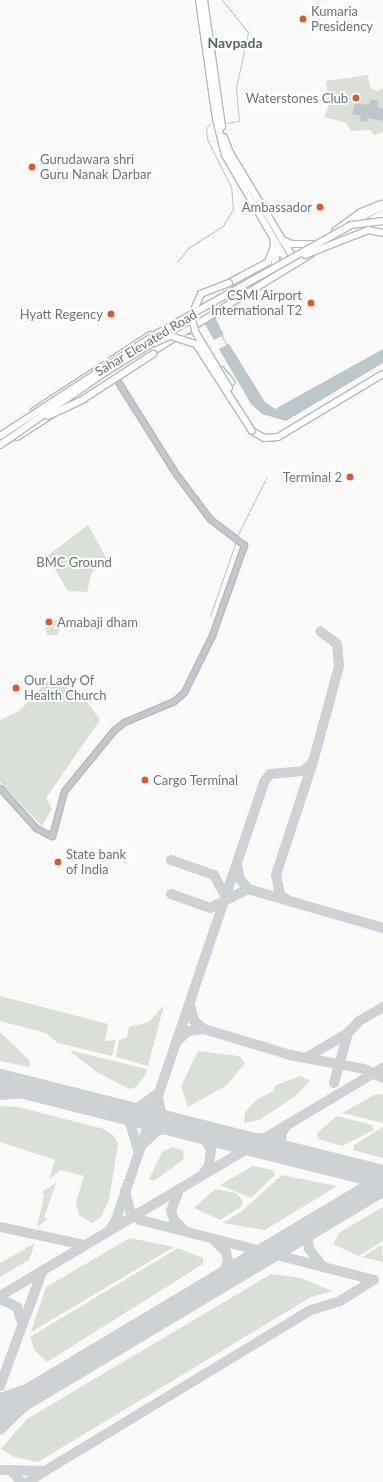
<!DOCTYPE html>
<style>
body{margin:0}
#map{position:relative;width:383px;height:1482px;overflow:hidden;background:#fafaf8;font-family:Lato,sans-serif}
div>[style]{position:absolute}
[style*='--x']{left:calc(var(--x)*1px);top:calc(var(--y)*1px);width:calc(var(--w)*1px);rotate:calc(var(--a)*1deg)}
.green>*{inset:0;background:#dadfd7}
.water>*{inset:0;background:#bbc7cb}
.stream>*{height:1px;margin:-0.5px;padding:0 0.5px;transform-origin:0.5px;border-radius:0.5px;background:#bbc7cb}
.taxiway>*{height:10px;margin:-5px;padding:0 5px;transform-origin:5px;border-radius:5px;background:#ced2d4}
.runway>*{height:24px;margin:-12px;padding:0 12px;transform-origin:12px;border-radius:12px;background:#ced2d4}
.roads{filter:drop-shadow(1px 0 #b5babe) drop-shadow(-1px 0 #b5babe) drop-shadow(0 1px #b5babe) drop-shadow(0 -1px #b5babe)}
.minor>*{height:5px;margin:-2.5px;padding:0 2.5px;transform-origin:2.5px;border-radius:2.5px;background:#c3c8cc}
.major>*{height:6px;margin:-3px;padding:0 3px;transform-origin:3px;border-radius:3px;background:#fff}
.bridges{filter:drop-shadow(1px 0 #b5babe) drop-shadow(-1px 0 #b5babe) drop-shadow(0 1px #b5babe) drop-shadow(0 -1px #b5babe)}
.major-bridge>*{height:6px;margin:-3px;padding:0 3px;transform-origin:3px;border-radius:3px;background:#fff}
.dots>*{width:11px;height:11px;translate:-50% -50%;box-sizing:border-box;border:2px solid #fff;border-radius:50%}
span{translate:-50% -50%;white-space:nowrap;text-align:center;line-height:1.15;-webkit-text-stroke:4px #fff;paint-order:stroke}
.poi-label{font-size:13px;color:#657683}
.left{translate:0 -50%;text-align:left}
.right{translate:-100% -50%;text-align:right}
.street-label{font-size:13px;color:#657683}
.park-label{font-size:13px;color:#687a64}
.neighbourhood-label{font-size:14px;color:#57646e;font-weight:700}
</style>
<div id="map">
<div class="green">
<i style="clip-path:polygon(368px 75px,370px 88px,377px 91px,383px 88px,383px 132px,374px 135px,370px 130px,351px 131px,346px 123px,324px 117px,329px 106px,326px 81px)"></i>
<i style="clip-path:polygon(88px 525px,107px 559px,92px 572px,87px 592px,68px 591px,47px 556px)"></i>
<i style="clip-path:polygon(52px 620px,61px 620px,58px 635px,47px 635px,45px 624px,52px 624px)"></i>
<i style="clip-path:polygon(48px 681px,80px 692px,100px 720px,46px 798px,52px 809px,42px 826px,0 782px,0 720px,19px 711px)"></i>
<i style="clip-path:polygon(0 996px,108px 1024px,105px 1041px,116px 1040px,112px 1056px,58px 1043px,46px 1033px,0 1021px)"></i>
<i style="clip-path:polygon(164px 1005px,148px 1066px,116px 1057px,119px 1040px,127px 1037px,129px 1027px,149px 1022px)"></i>
<i style="clip-path:polygon(0 1032px,29px 1060px,30px 1067px,0 1061px)"></i>
<i style="clip-path:polygon(69px 1050px,147px 1069px,146px 1074px,136px 1087px,129px 1089px,95px 1071px)"></i>
<i style="clip-path:polygon(198px 1051px,239px 1056px,245px 1063px,227px 1085px,188px 1107px,181px 1086px)"></i>
<i style="clip-path:polygon(301px 1076px,310px 1081px,294px 1097px,259px 1120px,244px 1123px,245px 1112px,256px 1100px,273px 1091px,276px 1085px)"></i>
<i style="clip-path:polygon(383px 1094px,383px 1123px,342px 1113px,374px 1095px)"></i>
<i style="clip-path:polygon(0 1106px,18px 1107px,104px 1129px,113px 1135px,118px 1144px,109px 1200px,101px 1217px,92px 1223px,79px 1215px,76px 1202px,84px 1176px,61px 1170px,49px 1179px,55px 1160px,0 1142px)"></i>
<i style="clip-path:polygon(337px 1116px,372px 1125px,374px 1130px,342px 1146px,318px 1139px,317px 1133px)"></i>
<i style="clip-path:polygon(383px 1127px,383px 1158px,353px 1150px,354px 1145px)"></i>
<i style="clip-path:polygon(172px 1147px,183px 1150px,184px 1159px,154px 1181px,149px 1179px,162px 1152px)"></i>
<i style="clip-path:polygon(253px 1166px,273px 1170px,275px 1175px,251px 1198px,220px 1185px)"></i>
<i style="clip-path:polygon(282px 1175px,337px 1186px,265px 1230px,223px 1223px,242px 1211px)"></i>
<i style="clip-path:polygon(56px 1183px,44px 1218px,48px 1219px,37px 1227px,44px 1196px,42px 1192px)"></i>
<i style="clip-path:polygon(215px 1189px,236px 1193px,243px 1201px,242px 1206px,220px 1220px,194px 1208px)"></i>
<i style="clip-path:polygon(383px 1207px,383px 1241px,359px 1256px,333px 1244px,340px 1232px)"></i>
<i style="clip-path:polygon(130px 1238px,174px 1247px,31px 1332px,46px 1287px)"></i>
<i style="clip-path:polygon(35px 1243px,29px 1260px,0 1277px,0 1263px)"></i>
<i style="clip-path:polygon(382px 1245px,383px 1262px,362px 1257px)"></i>
<i style="clip-path:polygon(178px 1248px,203px 1258px,203px 1264px,47px 1362px,35px 1351px,30px 1337px)"></i>
<i style="clip-path:polygon(271px 1274px,301px 1278px,332px 1291px,311px 1297px,38px 1462px,14px 1457px,1px 1449px,27px 1419px)"></i>
</div>
<div class="water">
<i style="clip-path:polygon(371px 99px,379px 101px,377px 107px,383px 109px,383px 121px,368px 118px,367px 122px,360px 121px,361px 116px,352px 114px,355px 103px,369px 105px)"></i>
<i style="clip-path:polygon(214px 315px,224px 335px,214px 340px,203px 321px)"></i>
<i style="clip-path:polygon(229px 344px,265px 402px,275px 409px,383px 349px,383px 363px,286px 421px,262px 414px,251px 404px,219px 349px)"></i>
</div>
<div class="stream">
<i style="--x:222;--y:0;--w:41;--a:50.9"></i>
<i style="--x:248;--y:32;--w:57;--a:102.1"></i>
<i style="--x:236;--y:88;--w:33;--a:85"></i>
<i style="--x:239;--y:121;--w:12;--a:171"></i>
<i style="--x:177;--y:262;--w:18;--a:-52"></i>
<i style="--x:188;--y:248;--w:41;--a:-32.2"></i>
<i style="--x:223;--y:226;--w:20;--a:-60"></i>
<i style="--x:233;--y:209;--w:22;--a:-95"></i>
<i style="--x:231;--y:187;--w:54;--a:-116.6"></i>
<i style="--x:207;--y:139;--w:11;--a:-95"></i>
<i style="--x:206;--y:128;--w:6;--a:-45"></i>
<i style="--x:222;--y:336;--w:11;--a:63"></i>
<i style="--x:237;--y:536;--w:65;--a:-63.4"></i>
<i style="--x:210;--y:616;--w:79;--a:-70.9"></i>
</div>
<div class="taxiway">
<i style="--x:171;--y:860;--w:46;--a:19.2"></i>
<i style="--x:214;--y:875;--w:24;--a:62"></i>
<i style="--x:237;--y:865;--w:14;--a:78"></i>
<i style="--x:240;--y:879;--w:13;--a:51"></i>
<i style="--x:248;--y:889;--w:141;--a:16.1"></i>
<i style="--x:171;--y:894;--w:41;--a:19.7"></i>
<i style="--x:210;--y:908;--w:42;--a:-26.6"></i>
<i style="--x:289;--y:901;--w:11;--a:-146"></i>
<i style="--x:280;--y:895;--w:20;--a:-101"></i>
<i style="--x:276;--y:875;--w:119;--a:-71.9"></i>
<i style="--x:313;--y:762;--w:99;--a:-74.8"></i>
<i style="--x:339;--y:666;--w:22;--a:-95"></i>
<i style="--x:337;--y:644;--w:21;--a:-143"></i>
<i style="--x:190;--y:1005;--w:16;--a:76"></i>
<i style="--x:194;--y:1021;--w:13;--a:39"></i>
<i style="--x:177;--y:1041;--w:15;--a:-42"></i>
<i style="--x:188;--y:1031;--w:16;--a:-7"></i>
<i style="--x:204;--y:1029;--w:90;--a:16.8"></i>
<i style="--x:290;--y:1055;--w:75;--a:10.7"></i>
<i style="--x:364;--y:1069;--w:21;--a:25"></i>
<i style="--x:309;--y:1056;--w:45;--a:-30.5"></i>
<i style="--x:334;--y:1083;--w:52;--a:-74.4"></i>
<i style="--x:348;--y:1033;--w:16;--a:-47"></i>
<i style="--x:359;--y:1021;--w:28;--a:-30"></i>
<i style="--x:0;--y:1095;--w:44;--a:-3.9"></i>
<i style="--x:158;--y:1098;--w:18;--a:77"></i>
<i style="--x:162;--y:1116;--w:17;--a:31"></i>
<i style="--x:114;--y:1110;--w:21;--a:0"></i>
<i style="--x:135;--y:1110;--w:27;--a:-36"></i>
<i style="--x:116;--y:1111;--w:18;--a:41"></i>
<i style="--x:130;--y:1123;--w:28;--a:73"></i>
<i style="--x:287;--y:1125;--w:11;--a:124"></i>
<i style="--x:281;--y:1134;--w:11;--a:90"></i>
<i style="--x:281;--y:1145;--w:17;--a:36"></i>
<i style="--x:194;--y:1130;--w:9;--a:27"></i>
<i style="--x:202;--y:1134;--w:17;--a:59"></i>
<i style="--x:211;--y:1149;--w:17;--a:97"></i>
<i style="--x:209;--y:1166;--w:10;--a:127"></i>
<i style="--x:233;--y:1140;--w:28;--a:-4"></i>
<i style="--x:143;--y:1144;--w:19;--a:-43"></i>
<i style="--x:157;--y:1131;--w:21;--a:-17"></i>
<i style="--x:179;--y:1190;--w:22;--a:111"></i>
<i style="--x:171;--y:1211;--w:9;--a:72"></i>
<i style="--x:174;--y:1220;--w:16;--a:45"></i>
<i style="--x:321;--y:1221;--w:21;--a:127"></i>
<i style="--x:308;--y:1238;--w:11;--a:85"></i>
<i style="--x:309;--y:1249;--w:23;--a:52"></i>
<i style="--x:0;--y:1227;--w:87;--a:12"></i>
<i style="--x:108;--y:1232;--w:14;--a:-56"></i>
<i style="--x:116;--y:1220;--w:462;--a:-71.3"></i>
<i style="--x:264;--y:782;--w:10;--a:-53"></i>
<i style="--x:270;--y:774;--w:33;--a:-5"></i>
<i style="--x:303;--y:771;--w:13;--a:-42"></i>
<i style="--x:214;--y:1240;--w:17;--a:45"></i>
<i style="--x:226;--y:1252;--w:9;--a:77"></i>
<i style="--x:228;--y:1261;--w:22;--a:111"></i>
<i style="--x:260;--y:1249;--w:34;--a:-17"></i>
<i style="--x:254;--y:1262;--w:20;--a:-20"></i>
<i style="--x:0;--y:1296;--w:446;--a:-30.8"></i>
<i style="--x:0;--y:1299;--w:19;--a:25"></i>
<i style="--x:17;--y:1307;--w:16;--a:72"></i>
<i style="--x:0;--y:1386;--w:121;--a:-69.8"></i>
<i style="--x:0;--y:1398;--w:50;--a:-18.8"></i>
<i style="--x:0;--y:1430;--w:45;--a:-44.1"></i>
<i style="--x:32;--y:1399;--w:39;--a:-38"></i>
<i style="--x:0;--y:1470;--w:45;--a:1.3"></i>
<i style="--x:45;--y:1471;--w:311;--a:-31.2"></i>
<i style="--x:311;--y:1310;--w:30;--a:-17"></i>
<i style="--x:340;--y:1301;--w:40;--a:-32"></i>
<i style="--x:374;--y:1280;--w:242;--a:-165.6"></i>
<i style="--x:140;--y:1220;--w:13;--a:-138"></i>
<i style="--x:130;--y:1211;--w:21;--a:-104"></i>
<i style="--x:11;--y:1470;--w:16;--a:50"></i>
<i style="--x:28;--y:1482;--w:20;--a:-33"></i>
</div>
<div class="runway">
<i style="--x:0;--y:1081;--w:395;--a:14.1"></i>
<i style="--x:0;--y:1413;--w:446;--a:-30.9"></i>
</div>
<div class="roads">
<div class="minor">
<i style="--x:0;--y:788;--w:54;--a:48"></i>
<i style="--x:36;--y:828;--w:18;--a:27"></i>
<i style="--x:52;--y:836;--w:47;--a:-75.1"></i>
<i style="--x:64;--y:791;--w:79;--a:-50.7"></i>
<i style="--x:114;--y:730;--w:13;--a:-39"></i>
<i style="--x:124;--y:722;--w:54;--a:-22.8"></i>
<i style="--x:174;--y:701;--w:13;--a:-42"></i>
<i style="--x:184;--y:692;--w:64;--a:-63.8"></i>
<i style="--x:212;--y:635;--w:96;--a:-70.4"></i>
<i style="--x:244;--y:545;--w:43;--a:-142.6"></i>
<i style="--x:210;--y:519;--w:56;--a:-127.1"></i>
<i style="--x:176;--y:474;--w:128;--a:-122.2"></i>
</div>
<div class="major">
<i style="--x:199;--y:0;--w:120;--a:81.9"></i>
<i style="--x:216;--y:119;--w:37;--a:76"></i>
<i style="--x:225;--y:155;--w:127;--a:59.8"></i>
<i style="--x:204;--y:0;--w:128;--a:81.9"></i>
<i style="--x:224;--y:137;--w:15;--a:70"></i>
<i style="--x:229;--y:151;--w:128;--a:59"></i>
<i style="--x:346;--y:225;--w:42;--a:-27.2"></i>
<i style="--x:335;--y:231;--w:32;--a:-36"></i>
<i style="--x:361;--y:212;--w:22;--a:-22"></i>
<i style="--x:282;--y:240;--w:11;--a:22"></i>
<i style="--x:292;--y:244;--w:21;--a:0"></i>
<i style="--x:328;--y:244;--w:63;--a:-29.4"></i>
<i style="--x:274;--y:266;--w:18;--a:-77"></i>
<i style="--x:229;--y:283;--w:44;--a:-28.3"></i>
<i style="--x:268;--y:262;--w:17;--a:-69"></i>
<i style="--x:274;--y:246;--w:7;--a:-98"></i>
<i style="--x:180;--y:339;--w:11;--a:-5"></i>
<i style="--x:191;--y:338;--w:12;--a:24"></i>
<i style="--x:221;--y:370;--w:16;--a:50"></i>
<i style="--x:64;--y:406;--w:290;--a:-31.6"></i>
<i style="--x:34;--y:411;--w:139;--a:-33.2"></i>
<i style="--x:252;--y:431;--w:14;--a:30"></i>
<i style="--x:264;--y:438;--w:14;--a:-4"></i>
<i style="--x:278;--y:437;--w:122;--a:-31"></i>
<i style="--x:17;--y:437;--w:43;--a:-32.6"></i>
</div>
</div>
<div class="bridges">
<div class="major-bridge">
<i style="--x:305;--y:255;--w:68;--a:-21.6"></i>
<i style="--x:368;--y:230;--w:15;--a:11"></i>
<i style="--x:229;--y:283;--w:30;--a:159"></i>
<i style="--x:201;--y:294;--w:24;--a:114"></i>
<i style="--x:191;--y:316;--w:18;--a:74"></i>
<i style="--x:196;--y:333;--w:64;--a:59"></i>
<i style="--x:48;--y:416;--w:38;--a:-25"></i>
<i style="--x:82;--y:400;--w:85;--a:-32.9"></i>
<i style="--x:0;--y:436;--w:189;--a:-33.1"></i>
<i style="--x:158;--y:333;--w:221;--a:-29.2"></i>
<i style="--x:351;--y:225;--w:32;--a:-7"></i>
<i style="--x:0;--y:445;--w:130;--a:-34.7"></i>
<i style="--x:107;--y:371;--w:47;--a:-32"></i>
<i style="--x:147;--y:346;--w:26;--a:-23"></i>
<i style="--x:171;--y:336;--w:26;--a:18"></i>
<i style="--x:196;--y:344;--w:103;--a:57.2"></i>
</div>
</div>
<div class="dots">
<i style="left:303px;top:19px;background:#e4572e"></i>
<i style="left:356px;top:98px;background:#e4572e"></i>
<i style="left:32px;top:167px;background:#e4572e"></i>
<i style="left:320px;top:207px;background:#e4572e"></i>
<i style="left:311px;top:303px;background:#e4572e"></i>
<i style="left:111px;top:314px;background:#e4572e"></i>
<i style="left:350px;top:477px;background:#e4572e"></i>
<i style="left:49px;top:622px;background:#e4572e"></i>
<i style="left:16px;top:688px;background:#e4572e"></i>
<i style="left:145px;top:780px;background:#e4572e"></i>
<i style="left:58px;top:862px;background:#e4572e"></i>
</div>
<div class="poi-label">
<span class="left" style="left:311px;top:19px">Kumaria<br>Presidency</span>
<span class="right" style="left:348px;top:98px">Waterstones Club</span>
<span class="left" style="left:40px;top:167px">Gurudawara shri<br>Guru Nanak Darbar</span>
<span class="right" style="left:312px;top:207px">Ambassador</span>
<span class="right" style="left:302px;top:303px">CSMI Airport<br>International T2</span>
<span class="right" style="left:103px;top:314px">Hyatt Regency</span>
<span class="right" style="left:342px;top:477px">Terminal 2</span>
<span class="left" style="left:57px;top:622px">Amabaji dham</span>
<span class="left" style="left:24px;top:688px">Our Lady Of<br>Health Church</span>
<span class="left" style="left:153px;top:780px">Cargo Terminal</span>
<span class="left" style="left:66px;top:862px">State bank<br>of India</span>
</div>
<div class="street-label">
<span style="left:146px;top:343px;rotate:-31deg">Sahar Elevated Road</span>
</div>
<div class="park-label">
<span style="left:74px;top:562px">BMC Ground</span>
</div>
<div class="neighbourhood-label">
<span style="left:235px;top:43px">Navpada</span>
</div>
</div>
